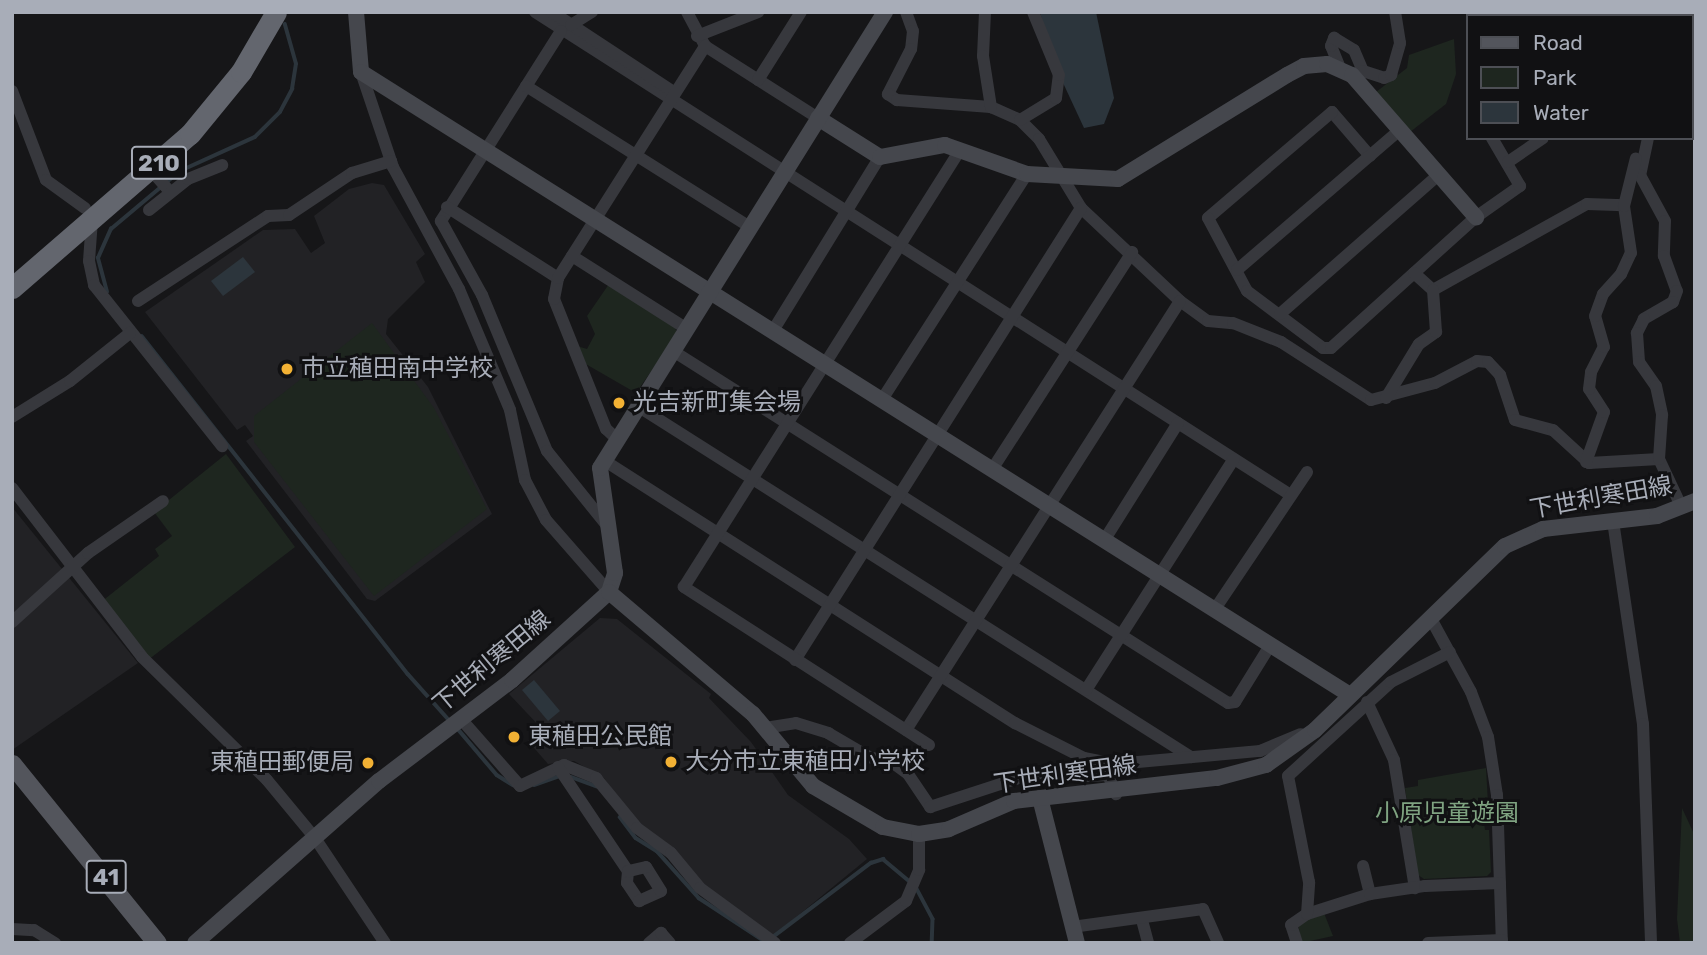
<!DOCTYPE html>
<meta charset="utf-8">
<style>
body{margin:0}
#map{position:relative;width:1707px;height:955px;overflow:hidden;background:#161618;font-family:Rubik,"Noto Sans JP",sans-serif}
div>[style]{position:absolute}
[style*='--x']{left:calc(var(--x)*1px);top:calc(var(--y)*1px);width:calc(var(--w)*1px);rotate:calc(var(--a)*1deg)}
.built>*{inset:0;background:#222225}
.green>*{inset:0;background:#1e261f}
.water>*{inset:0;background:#2c353c}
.stream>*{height:3.5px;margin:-1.75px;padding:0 1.75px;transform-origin:1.75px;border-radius:1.75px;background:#2c353c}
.street>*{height:12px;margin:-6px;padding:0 6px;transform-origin:6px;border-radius:6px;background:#37383d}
.secondary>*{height:16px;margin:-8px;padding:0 8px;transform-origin:8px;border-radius:8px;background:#45474d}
.primary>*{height:19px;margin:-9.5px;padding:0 9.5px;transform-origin:9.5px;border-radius:9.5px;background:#53555c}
.highway>*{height:21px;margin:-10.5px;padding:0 10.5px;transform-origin:10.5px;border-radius:10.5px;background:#63666e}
.dots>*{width:19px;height:19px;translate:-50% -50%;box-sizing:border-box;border:4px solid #111113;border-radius:50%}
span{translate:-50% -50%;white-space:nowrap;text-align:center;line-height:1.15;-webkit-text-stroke:6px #111113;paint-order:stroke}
.shield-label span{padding:2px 5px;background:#111113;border:2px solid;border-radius:5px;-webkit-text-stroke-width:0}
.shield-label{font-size:23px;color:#a8adb8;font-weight:700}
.poi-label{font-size:24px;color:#a8adb8}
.left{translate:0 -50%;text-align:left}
.right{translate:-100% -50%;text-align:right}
.street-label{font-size:24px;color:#a8adb8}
.park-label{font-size:24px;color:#7fa381}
.frame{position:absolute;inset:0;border:14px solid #a8adb8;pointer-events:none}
.legend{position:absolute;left:1466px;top:14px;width:228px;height:126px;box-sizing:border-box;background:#111113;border:2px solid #4d4f55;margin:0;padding:9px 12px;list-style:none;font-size:21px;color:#a8adb8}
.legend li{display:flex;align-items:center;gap:14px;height:35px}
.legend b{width:35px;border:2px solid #4d4f55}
</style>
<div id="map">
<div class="built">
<i style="clip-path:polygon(372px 183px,384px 185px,425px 254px,416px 262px,425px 282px,388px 319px,386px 334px,428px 387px,492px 514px,375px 601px,367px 599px,246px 441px,253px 436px,245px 425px,237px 430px,145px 312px,263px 230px,295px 229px,311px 253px,325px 243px,314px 216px,349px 189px)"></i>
<i style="clip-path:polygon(12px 507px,138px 663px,12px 750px)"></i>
<i style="clip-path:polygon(600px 618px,617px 619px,711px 694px,709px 698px,751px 742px,788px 795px,849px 839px,867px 859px,773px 936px,715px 898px,634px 820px,604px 778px,574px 761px,548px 764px,528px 741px,542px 729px,509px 694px)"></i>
</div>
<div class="green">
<i style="clip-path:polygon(1454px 39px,1456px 74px,1446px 104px,1401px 139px,1367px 99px,1407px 68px,1409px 55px)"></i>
<i style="clip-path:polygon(609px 284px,675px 327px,677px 334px,636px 393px,584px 363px,577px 346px,587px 349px,595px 334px,587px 316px)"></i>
<i style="clip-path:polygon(372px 323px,434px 408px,487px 509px,374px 596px,254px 442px,254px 416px)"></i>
<i style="clip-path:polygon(226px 454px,295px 547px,148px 660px,101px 602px,159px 556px,155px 549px,172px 536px,154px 512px)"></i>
<i style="clip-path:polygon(1486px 768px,1489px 821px,1484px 822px,1485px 830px,1489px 830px,1491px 872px,1487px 876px,1424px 879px,1418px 875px,1405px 788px,1418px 786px,1418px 780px)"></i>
<i style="clip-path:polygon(1682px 808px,1695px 836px,1695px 943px,1680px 943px,1677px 919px)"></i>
<i style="clip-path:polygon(1324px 913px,1333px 936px,1301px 943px,1298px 923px)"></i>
</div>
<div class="water">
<i style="clip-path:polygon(1040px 12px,1096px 12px,1114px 98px,1104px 124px,1084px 128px,1051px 57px)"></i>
<i style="clip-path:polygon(243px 257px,255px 272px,223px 296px,211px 281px)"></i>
<i style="clip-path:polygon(534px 680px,560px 711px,548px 721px,522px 690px)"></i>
</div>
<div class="stream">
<i style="--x:107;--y:292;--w:35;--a:-105"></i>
<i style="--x:98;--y:258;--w:32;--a:-66"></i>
<i style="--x:111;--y:229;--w:90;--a:-40"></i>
<i style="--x:180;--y:171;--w:82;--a:-24.4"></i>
<i style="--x:255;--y:137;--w:35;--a:-45"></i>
<i style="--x:280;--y:112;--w:26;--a:-62"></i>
<i style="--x:292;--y:89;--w:25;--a:-81"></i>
<i style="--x:296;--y:64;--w:41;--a:-105.8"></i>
<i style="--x:142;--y:336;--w:430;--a:51.8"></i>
<i style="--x:408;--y:674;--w:63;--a:48.2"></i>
<i style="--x:458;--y:729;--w:60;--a:49.7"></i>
<i style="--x:497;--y:775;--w:19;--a:32"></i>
<i style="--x:571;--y:777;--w:27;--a:20"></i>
<i style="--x:534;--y:785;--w:28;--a:-19"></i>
<i style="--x:620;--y:817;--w:26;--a:53"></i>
<i style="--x:636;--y:838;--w:25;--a:32"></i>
<i style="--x:657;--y:851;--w:63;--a:48.2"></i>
<i style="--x:699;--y:898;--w:77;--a:33.3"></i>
<i style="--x:916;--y:887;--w:36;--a:62"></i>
<i style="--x:933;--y:919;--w:24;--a:92"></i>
<i style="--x:773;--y:937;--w:123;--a:-37.1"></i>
<i style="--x:871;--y:863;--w:13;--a:-18"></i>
<i style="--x:883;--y:859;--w:35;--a:40"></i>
</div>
<div class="street">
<i style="--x:535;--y:12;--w:895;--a:32.59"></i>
<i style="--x:552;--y:12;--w:146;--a:33.3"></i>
<i style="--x:687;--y:12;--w:38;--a:62"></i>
<i style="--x:705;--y:46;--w:134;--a:32.5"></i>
<i style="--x:906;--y:12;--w:20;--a:70"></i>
<i style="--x:913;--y:31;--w:18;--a:96"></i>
<i style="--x:911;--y:49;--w:51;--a:117.1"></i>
<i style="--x:888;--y:94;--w:11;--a:34"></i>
<i style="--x:897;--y:100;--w:94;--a:4.3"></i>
<i style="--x:991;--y:107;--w:32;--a:24"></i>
<i style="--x:1020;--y:120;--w:27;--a:45"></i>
<i style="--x:1039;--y:139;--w:81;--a:58.7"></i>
<i style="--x:1081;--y:208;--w:136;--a:43.2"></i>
<i style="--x:1180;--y:301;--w:34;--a:36"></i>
<i style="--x:1208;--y:321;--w:25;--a:5"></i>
<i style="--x:1233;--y:323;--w:52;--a:21.6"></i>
<i style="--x:1281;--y:342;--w:107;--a:32.8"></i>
<i style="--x:1371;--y:400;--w:66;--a:-14.9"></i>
<i style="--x:1435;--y:383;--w:47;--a:-27.6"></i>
<i style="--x:1477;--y:361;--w:11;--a:5"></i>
<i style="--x:1488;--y:362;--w:18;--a:47"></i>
<i style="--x:1500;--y:375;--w:47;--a:71.6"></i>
<i style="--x:1515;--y:420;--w:39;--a:15"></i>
<i style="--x:1553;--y:430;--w:49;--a:42.5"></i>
<i style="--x:1589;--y:463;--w:70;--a:-3.3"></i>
<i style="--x:1659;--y:459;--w:54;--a:64.9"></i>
<i style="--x:985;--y:12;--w:44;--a:92.6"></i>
<i style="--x:983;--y:56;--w:52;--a:81.1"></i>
<i style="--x:1596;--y:16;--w:4;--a:-76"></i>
<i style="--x:1668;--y:16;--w:4;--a:-63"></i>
<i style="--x:571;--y:25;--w:25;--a:-32"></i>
<i style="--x:561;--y:31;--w:225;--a:122.3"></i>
<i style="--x:441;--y:221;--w:85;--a:61"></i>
<i style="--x:482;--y:295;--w:169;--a:67.4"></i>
<i style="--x:547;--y:451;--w:97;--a:51.2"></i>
<i style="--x:697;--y:36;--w:66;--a:-21.5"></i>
<i style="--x:1340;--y:68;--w:24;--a:-112"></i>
<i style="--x:1331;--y:46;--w:9;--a:-69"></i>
<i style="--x:1334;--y:38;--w:23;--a:31"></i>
<i style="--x:1354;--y:50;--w:23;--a:67"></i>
<i style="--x:1363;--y:71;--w:22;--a:18"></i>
<i style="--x:1384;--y:78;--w:8;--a:-23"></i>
<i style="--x:1391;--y:75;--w:33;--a:-74"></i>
<i style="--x:1400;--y:43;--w:31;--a:-99"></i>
<i style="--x:361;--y:72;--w:100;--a:71.4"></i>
<i style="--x:393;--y:167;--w:139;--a:61.6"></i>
<i style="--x:459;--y:289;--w:131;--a:67.1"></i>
<i style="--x:510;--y:410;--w:72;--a:77.9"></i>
<i style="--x:525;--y:480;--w:45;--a:62.3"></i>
<i style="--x:546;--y:520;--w:96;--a:48.8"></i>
<i style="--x:758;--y:80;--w:80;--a:-57.7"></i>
<i style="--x:526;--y:86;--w:265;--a:32.2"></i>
<i style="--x:12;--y:91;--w:95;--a:69.1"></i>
<i style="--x:46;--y:180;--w:48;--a:35.7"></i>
<i style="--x:1020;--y:120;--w:42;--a:-31.4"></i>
<i style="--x:1056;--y:98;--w:23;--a:-83"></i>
<i style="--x:1059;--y:75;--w:68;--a:-112.4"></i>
<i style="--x:1648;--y:138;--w:38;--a:102"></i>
<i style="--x:1640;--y:175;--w:52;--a:61.5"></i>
<i style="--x:1665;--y:221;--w:35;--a:92"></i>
<i style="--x:1664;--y:256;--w:37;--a:70"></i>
<i style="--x:1677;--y:291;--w:12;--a:110"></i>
<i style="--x:1673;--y:302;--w:34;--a:150"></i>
<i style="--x:1644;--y:319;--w:16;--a:117"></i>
<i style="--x:1637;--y:333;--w:29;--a:86"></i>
<i style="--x:1639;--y:362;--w:29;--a:55"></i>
<i style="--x:1656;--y:386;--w:30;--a:78"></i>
<i style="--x:1662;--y:415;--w:44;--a:93.9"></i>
<i style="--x:1370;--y:156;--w:58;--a:-130.8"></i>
<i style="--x:1332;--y:112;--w:163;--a:139.5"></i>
<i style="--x:1208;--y:218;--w:83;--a:61.9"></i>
<i style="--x:1247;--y:291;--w:95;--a:36.9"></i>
<i style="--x:1323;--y:348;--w:8;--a:0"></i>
<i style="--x:1331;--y:348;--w:195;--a:-42.1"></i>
<i style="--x:1476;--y:217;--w:54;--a:-35.2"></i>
<i style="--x:1520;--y:186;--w:56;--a:-120.3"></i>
<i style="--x:1508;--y:162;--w:42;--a:-34.4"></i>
<i style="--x:151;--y:170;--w:29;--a:49"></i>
<i style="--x:447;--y:207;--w:132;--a:32.6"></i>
<i style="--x:149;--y:210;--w:50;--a:-38.5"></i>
<i style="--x:188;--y:179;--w:37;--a:-22"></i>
<i style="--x:92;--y:220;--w:41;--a:94.2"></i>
<i style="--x:89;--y:261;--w:25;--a:78"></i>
<i style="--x:94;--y:285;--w:206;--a:51.5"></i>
<i style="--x:572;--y:256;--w:136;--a:32.4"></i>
<i style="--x:1237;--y:270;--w:215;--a:-40.7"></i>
<i style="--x:1414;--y:273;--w:25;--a:42"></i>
<i style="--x:1433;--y:290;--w:176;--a:-29.2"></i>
<i style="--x:1587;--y:204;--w:37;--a:2"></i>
<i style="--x:138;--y:301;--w:155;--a:-33.2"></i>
<i style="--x:268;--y:216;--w:21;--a:-3"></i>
<i style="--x:289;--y:215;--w:76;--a:-33.7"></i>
<i style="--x:352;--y:173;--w:41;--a:-17.1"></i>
<i style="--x:1280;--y:314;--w:210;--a:-41.3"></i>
<i style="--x:774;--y:329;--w:202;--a:-58.4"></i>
<i style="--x:673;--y:351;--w:657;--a:32.38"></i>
<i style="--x:1228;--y:703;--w:7;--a:-8"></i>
<i style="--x:1235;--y:702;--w:68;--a:-58.2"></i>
<i style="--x:883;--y:398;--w:266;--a:-57.3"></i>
<i style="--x:1386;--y:398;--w:63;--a:-58.6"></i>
<i style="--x:1419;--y:344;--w:21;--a:-35"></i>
<i style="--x:1436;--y:332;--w:42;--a:-94.1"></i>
<i style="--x:639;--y:407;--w:654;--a:32.38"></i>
<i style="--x:12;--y:417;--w:68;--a:-31.8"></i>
<i style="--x:70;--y:381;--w:77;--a:-38.7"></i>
<i style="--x:618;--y:440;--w:16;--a:-137"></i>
<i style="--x:606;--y:429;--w:140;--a:-111.8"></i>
<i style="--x:554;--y:299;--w:21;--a:-79"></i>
<i style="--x:558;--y:278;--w:275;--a:-57.6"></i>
<i style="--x:605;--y:461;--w:487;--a:32.6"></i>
<i style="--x:1015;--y:723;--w:77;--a:26.9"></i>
<i style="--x:1084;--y:758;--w:33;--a:11"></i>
<i style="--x:1116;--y:764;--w:145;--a:-5.2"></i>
<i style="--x:1260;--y:751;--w:44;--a:-22.5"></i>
<i style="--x:1586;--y:462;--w:53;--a:-70.2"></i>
<i style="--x:1604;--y:412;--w:27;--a:-123"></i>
<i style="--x:1589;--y:389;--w:17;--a:-83"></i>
<i style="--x:1591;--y:372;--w:28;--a:-63"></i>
<i style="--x:1604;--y:347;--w:32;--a:-106"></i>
<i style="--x:1595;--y:316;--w:23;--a:-70"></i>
<i style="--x:1603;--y:294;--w:27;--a:-48"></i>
<i style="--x:1621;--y:274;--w:23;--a:-65"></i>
<i style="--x:1631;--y:253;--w:48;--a:-98.5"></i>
<i style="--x:1624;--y:206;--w:49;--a:-76"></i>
<i style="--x:993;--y:468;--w:257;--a:-57.2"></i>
<i style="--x:12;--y:488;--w:213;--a:52.4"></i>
<i style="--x:142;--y:657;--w:175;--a:44.5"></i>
<i style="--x:267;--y:780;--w:75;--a:50.4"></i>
<i style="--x:315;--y:838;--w:126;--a:56.3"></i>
<i style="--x:1613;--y:521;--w:205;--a:81.6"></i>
<i style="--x:1643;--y:724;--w:219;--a:87.9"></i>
<i style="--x:1105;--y:539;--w:137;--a:-57.8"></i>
<i style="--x:1215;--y:609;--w:165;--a:-56.1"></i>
<i style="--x:1430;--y:617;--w:85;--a:61.3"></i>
<i style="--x:1471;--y:692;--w:48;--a:69.3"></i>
<i style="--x:1488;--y:737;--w:59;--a:81.2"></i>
<i style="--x:1497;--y:795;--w:148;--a:88.1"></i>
<i style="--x:12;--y:622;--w:103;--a:-42.2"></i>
<i style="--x:88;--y:553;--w:91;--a:-34.7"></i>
<i style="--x:795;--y:660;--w:535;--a:-57.68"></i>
<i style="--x:1086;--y:690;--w:274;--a:-57.4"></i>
<i style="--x:1367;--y:702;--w:64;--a:65"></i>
<i style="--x:1394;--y:760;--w:130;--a:80.7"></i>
<i style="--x:461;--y:719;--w:89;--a:48.6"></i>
<i style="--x:520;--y:786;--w:49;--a:-25.5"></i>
<i style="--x:564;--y:765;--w:35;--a:22"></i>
<i style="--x:596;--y:778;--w:65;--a:50.6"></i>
<i style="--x:637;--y:828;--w:42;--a:36.3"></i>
<i style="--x:671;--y:853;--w:45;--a:50.4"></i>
<i style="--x:700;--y:888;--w:93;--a:36.3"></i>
<i style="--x:765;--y:728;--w:31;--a:-9"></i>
<i style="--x:796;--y:723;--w:34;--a:17"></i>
<i style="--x:828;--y:733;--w:48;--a:30.3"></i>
<i style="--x:869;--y:757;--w:25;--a:14"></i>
<i style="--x:893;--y:763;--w:19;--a:36"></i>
<i style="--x:908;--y:774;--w:40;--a:56"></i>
<i style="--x:930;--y:807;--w:113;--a:-18.1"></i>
<i style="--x:1037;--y:772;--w:26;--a:11"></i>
<i style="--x:1063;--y:777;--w:45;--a:-2.5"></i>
<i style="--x:1108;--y:775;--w:21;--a:67"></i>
<i style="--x:906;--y:730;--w:509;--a:-57.43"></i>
<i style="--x:929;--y:745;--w:292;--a:-147.2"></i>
<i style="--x:684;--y:587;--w:517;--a:-57.72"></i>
<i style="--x:558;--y:767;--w:125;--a:56.1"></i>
<i style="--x:628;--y:871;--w:12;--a:95"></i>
<i style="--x:627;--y:883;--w:22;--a:56"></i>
<i style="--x:639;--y:901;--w:24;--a:-24"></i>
<i style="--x:661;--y:891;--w:28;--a:-122"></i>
<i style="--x:646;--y:867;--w:18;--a:167"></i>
<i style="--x:1363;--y:866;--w:29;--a:76"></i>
<i style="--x:1307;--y:914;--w:66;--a:-17.6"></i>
<i style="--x:1370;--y:894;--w:56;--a:-8.3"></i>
<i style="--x:1425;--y:886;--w:75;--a:-2.3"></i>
<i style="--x:1142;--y:920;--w:24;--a:75"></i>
<i style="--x:1072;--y:927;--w:132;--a:-7.8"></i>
<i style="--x:1203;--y:909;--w:37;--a:66"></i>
<i style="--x:12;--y:929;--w:22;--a:3"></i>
<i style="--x:34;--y:930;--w:25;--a:32"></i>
<i style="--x:649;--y:943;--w:16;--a:-40"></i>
<i style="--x:661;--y:933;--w:13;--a:48"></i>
<i style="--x:850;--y:943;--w:70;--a:-36.9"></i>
<i style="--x:906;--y:901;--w:34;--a:-67"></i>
<i style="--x:919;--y:870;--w:36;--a:-90"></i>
<i style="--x:1297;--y:943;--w:19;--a:-108"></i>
<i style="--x:1291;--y:925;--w:19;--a:-35"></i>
<i style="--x:1307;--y:914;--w:32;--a:-86"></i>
<i style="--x:1309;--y:882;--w:108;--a:-101.2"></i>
<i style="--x:1288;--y:776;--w:139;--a:-42.4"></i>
<i style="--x:1391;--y:682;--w:66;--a:-27"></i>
<i style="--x:1428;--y:943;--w:74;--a:-2.3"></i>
</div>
<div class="secondary">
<i style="--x:356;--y:12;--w:60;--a:85.2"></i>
<i style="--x:361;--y:72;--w:1169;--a:32.21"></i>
<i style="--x:818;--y:118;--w:73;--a:32.2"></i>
<i style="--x:880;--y:157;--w:66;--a:-10.5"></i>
<i style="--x:945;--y:145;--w:87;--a:19.5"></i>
<i style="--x:1027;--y:174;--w:91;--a:3.1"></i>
<i style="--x:1118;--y:179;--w:198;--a:-31.6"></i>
<i style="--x:1287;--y:75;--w:19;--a:-28"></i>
<i style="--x:1304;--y:66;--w:23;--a:-5"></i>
<i style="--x:1327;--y:64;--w:27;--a:24"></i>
<i style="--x:1352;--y:75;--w:189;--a:48.9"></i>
<i style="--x:609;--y:592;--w:20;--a:-72"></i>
<i style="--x:615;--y:573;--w:106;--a:-98.1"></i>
<i style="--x:600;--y:468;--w:538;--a:-57.99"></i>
<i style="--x:1040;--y:798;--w:150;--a:75.7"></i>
<i style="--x:195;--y:943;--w:245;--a:-41.4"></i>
<i style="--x:379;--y:781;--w:167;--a:-37.2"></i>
<i style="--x:512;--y:680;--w:131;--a:-42.2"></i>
<i style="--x:609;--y:592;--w:189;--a:40.3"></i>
<i style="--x:753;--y:714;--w:94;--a:50.2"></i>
<i style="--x:813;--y:786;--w:81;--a:30.4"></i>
<i style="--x:883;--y:827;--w:37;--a:11"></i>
<i style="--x:919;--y:834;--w:30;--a:-9"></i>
<i style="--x:949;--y:829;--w:71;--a:-23.3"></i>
<i style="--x:1014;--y:801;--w:204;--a:-6.5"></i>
<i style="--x:1217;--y:778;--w:51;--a:-14.9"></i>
<i style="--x:1266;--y:765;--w:60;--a:-35.5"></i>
<i style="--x:1315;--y:730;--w:264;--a:-44.1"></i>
<i style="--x:1505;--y:546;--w:42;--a:-24.1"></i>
<i style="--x:1543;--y:529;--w:115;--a:-6.5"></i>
<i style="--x:1657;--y:516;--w:41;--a:-21.5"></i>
</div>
<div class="primary">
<i style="--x:12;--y:764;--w:230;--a:51"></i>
</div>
<div class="highway">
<i style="--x:12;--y:288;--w:235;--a:-40.9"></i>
<i style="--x:190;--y:134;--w:80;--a:-50.6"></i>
<i style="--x:241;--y:72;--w:69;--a:-59.7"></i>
</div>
<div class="dots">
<i style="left:287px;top:369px;background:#f2b134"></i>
<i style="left:619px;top:403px;background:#f2b134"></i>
<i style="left:514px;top:737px;background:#f2b134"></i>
<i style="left:671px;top:762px;background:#f2b134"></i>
<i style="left:368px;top:763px;background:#f2b134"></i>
</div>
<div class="shield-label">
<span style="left:159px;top:163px">210</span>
<span style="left:106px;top:877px">41</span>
</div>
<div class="poi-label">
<span class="left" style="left:301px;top:369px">市立稙田南中学校</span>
<span class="left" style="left:633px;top:403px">光吉新町集会場</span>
<span class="left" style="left:528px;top:737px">東稙田公民館</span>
<span class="left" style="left:685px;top:762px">大分市立東稙田小学校</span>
<span class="right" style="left:354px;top:763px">東稙田郵便局</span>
</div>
<div class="street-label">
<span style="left:1601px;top:498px;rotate:-10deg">下世利寒田線</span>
<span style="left:492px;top:662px;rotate:-40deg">下世利寒田線</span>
<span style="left:1065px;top:775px;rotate:-8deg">下世利寒田線</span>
</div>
<div class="park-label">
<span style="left:1447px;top:814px">小原児童遊園</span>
</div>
<div class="frame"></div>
<ul class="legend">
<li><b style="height:9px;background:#53555c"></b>Road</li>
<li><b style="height:19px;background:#1e261f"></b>Park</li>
<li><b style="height:19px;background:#2c353c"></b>Water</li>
</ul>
</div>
